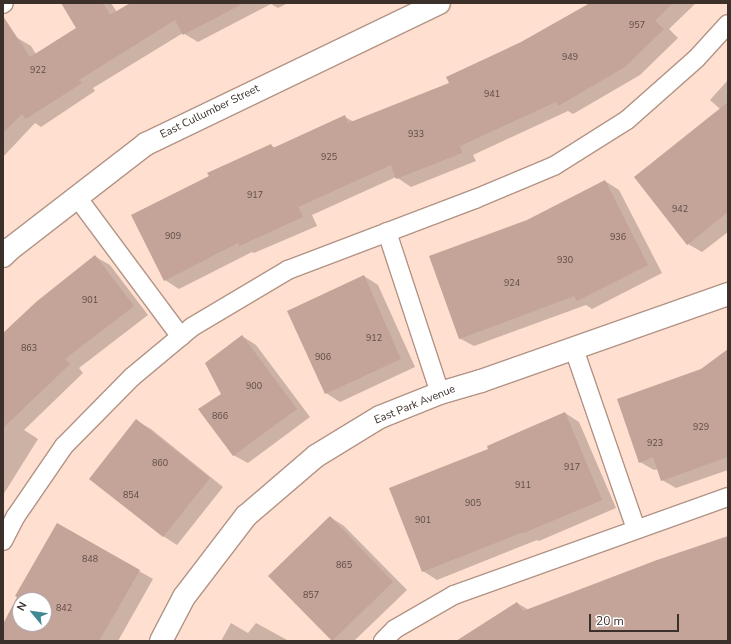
<!DOCTYPE html>
<style>
body{margin:0}
#map{position:relative;width:731px;height:644px;overflow:hidden;background:#ffdfcf;font-family:"Nunito Sans",sans-serif}
div>[style]{position:absolute}
[style*='--x']{left:calc(var(--x)*1px);top:calc(var(--y)*1px);width:calc(var(--w)*1px);rotate:calc(var(--a)*1deg)}
.shadow>*{inset:0;background:#0003}
.building>*{inset:0;background:#c4a399}
.roads{filter:drop-shadow(1px 0 #b29486) drop-shadow(-1px 0 #b29486) drop-shadow(0 1px #b29486) drop-shadow(0 -1px #b29486)}
.service>*{height:18px;margin:-9px;padding:0 9px;transform-origin:9px;border-radius:9px;background:#fff}
.minor>*{height:22px;margin:-11px;padding:0 11px;transform-origin:11px;border-radius:11px;background:#fff}
span{translate:-50% -50%;white-space:nowrap;text-align:center;line-height:1.15;-webkit-text-stroke:3px #fff;paint-order:stroke}
.number-label{font-size:9px;color:#5e4d46}
.number-label span{-webkit-text-stroke-width:0}
.street-label{font-size:11px;color:#3c302a}
.frame{position:absolute;inset:0;border:4px solid #3c302a;pointer-events:none}
.north{position:absolute;left:12px;top:592px;width:40px;height:40px;box-sizing:border-box;background:#fff;border:1px solid #b1acaa;border-radius:50%;rotate:299deg;font-size:11px;font-weight:700;line-height:16px;text-align:center;color:#3c302a}
.north::after{content:'';display:block;margin:auto;width:14px;height:18px;background:#418892;clip-path:polygon(50% 0,100% 100%,50% 72%,0 100%)}
.scale{position:absolute;left:589px;top:614px;width:90px;height:18px;box-sizing:border-box;border:2px solid #3c302a;border-top:0;padding-left:5px;font-size:12px;line-height:14px;white-space:nowrap;color:#3c302a;-webkit-text-stroke:3px #fff;paint-order:stroke}
</style>
<div id="map">
<div class="shadow">
<i style="clip-path:polygon(69px 3px,111px 3px,117px 12px,132px 3px,288px 3px,278px 8px,271px 4px,198px 42px,183px 33px,93px 88px,95px 91px,41px 127px,35px 123px,3px 157px,3px 46px,16px 37px,31px 46px,36px 54px,77px 28px)"></i>
<i style="clip-path:polygon(592px 3px,696px 3px,669px 29px,678px 38px,640px 75px,573px 114px,568px 111px,473px 155px,476px 161px,411px 187px,396px 177px,312px 215px,317px 226px,254px 253px,252px 252px,179px 289px,165px 280px,271px 145px,275px 148px,345px 117px,354px 122px,450px 84px)"></i>
<i style="clip-path:polygon(728px 80px,728px 116px,710px 100px)"></i>
<i style="clip-path:polygon(728px 153px,728px 232px,702px 252px,688px 244px)"></i>
<i style="clip-path:polygon(605px 181px,619px 190px,662px 273px,592px 309px,586px 305px,474px 346px,459px 338px,527px 221px)"></i>
<i style="clip-path:polygon(96px 257px,110px 265px,148px 315px,79px 368px,83px 373px,24px 430px,38px 439px,3px 495px,3px 334px)"></i>
<i style="clip-path:polygon(364px 276px,378px 285px,415px 367px,340px 402px,326px 393px)"></i>
<i style="clip-path:polygon(242px 336px,256px 345px,310px 417px,248px 463px,233px 455px,222px 395px)"></i>
<i style="clip-path:polygon(728px 403px,728px 470px,676px 488px,662px 480px,658px 469px,654px 470px,640px 462px)"></i>
<i style="clip-path:polygon(565px 413px,579px 422px,616px 508px,539px 541px,537px 540px,437px 580px,423px 571px,489px 449px)"></i>
<i style="clip-path:polygon(137px 421px,151px 429px,223px 487px,177px 545px,163px 536px)"></i>
<i style="clip-path:polygon(330px 517px,344px 526px,407px 590px,354px 641px,332px 640px)"></i>
<i style="clip-path:polygon(evenodd,57px 524px,153px 579px,118px 641px,3px 641px,3px 626px,57px 524px,20px 600px,44px 600px,44px 624px,20px 624px,20px 600px)"></i>
<i style="clip-path:polygon(728px 537px,728px 641px,458px 641px,517px 603px,529px 610px)"></i>
<i style="clip-path:polygon(231px 623px,248px 633px,256px 623px,289px 641px,221px 641px)"></i>
</div>
<div class="building">
<i style="clip-path:polygon(61px 3px,103px 3px,110px 15px,130px 3px,244px 3px,183px 35px,175px 20px,79px 80px,82px 83px,26px 119px,22px 114px,3px 133px,3px 16px,30px 57px,76px 28px)"></i>
<i style="clip-path:polygon(590px 3px,673px 3px,655px 21px,664px 29px,625px 67px,558px 106px,556px 102px,460px 146px,462px 153px,396px 179px,391px 165px,298px 207px,303px 217px,239px 246px,238px 243px,164px 281px,131px 215px,209px 176px,207px 173px,271px 144px,273px 148px,345px 115px,348px 123px,449px 83px,446px 77px,521px 42px)"></i>
<i style="clip-path:polygon(728px 102px,728px 212px,687px 245px,634px 177px)"></i>
<i style="clip-path:polygon(605px 180px,648px 265px,577px 301px,574px 296px,459px 339px,429px 256px,527px 220px)"></i>
<i style="clip-path:polygon(95px 255px,134px 306px,65px 359px,70px 364px,3px 428px,3px 333px,36px 302px)"></i>
<i style="clip-path:polygon(364px 275px,401px 359px,325px 394px,287px 311px)"></i>
<i style="clip-path:polygon(242px 335px,297px 409px,233px 456px,198px 409px,221px 394px,205px 363px)"></i>
<i style="clip-path:polygon(728px 349px,728px 457px,661px 481px,653px 457px,639px 463px,617px 399px,701px 369px)"></i>
<i style="clip-path:polygon(565px 412px,602px 500px,524px 533px,523px 532px,422px 572px,389px 488px,488px 449px,487px 446px)"></i>
<i style="clip-path:polygon(136px 419px,210px 478px,163px 537px,89px 479px)"></i>
<i style="clip-path:polygon(330px 516px,393px 582px,332px 641px,268px 576px)"></i>
<i style="clip-path:polygon(evenodd,57px 523px,140px 570px,99px 641px,3px 641px,3px 624px,17px 597px,15px 596px,57px 523px,20px 600px,44px 600px,44px 624px,20px 624px,20px 600px)"></i>
<i style="clip-path:polygon(728px 536px,728px 641px,456px 641px,517px 602px,523px 611px,657px 560px)"></i>
</div>
<div class="roads">
<div class="service">
<i style="--x:3;--y:4;--w:1;--a:-45"></i>
<i style="--x:77;--y:197;--w:174;--a:53.4"></i>
<i style="--x:387;--y:232;--w:169;--a:71.8"></i>
<i style="--x:574;--y:349;--w:190;--a:71"></i>
<i style="--x:3;--y:541;--w:28;--a:-63"></i>
<i style="--x:16;--y:516;--w:85;--a:-55.6"></i>
<i style="--x:64;--y:446;--w:97;--a:-45.4"></i>
<i style="--x:132;--y:377;--w:78;--a:-39.8"></i>
<i style="--x:192;--y:327;--w:112;--a:-30.7"></i>
<i style="--x:288;--y:270;--w:200;--a:-20.8"></i>
<i style="--x:475;--y:199;--w:86;--a:-22.7"></i>
<i style="--x:554;--y:166;--w:86;--a:-32.2"></i>
<i style="--x:627;--y:120;--w:92;--a:-41.5"></i>
<i style="--x:696;--y:59;--w:47;--a:-47.6"></i>
<i style="--x:383;--y:641;--w:17;--a:-45"></i>
<i style="--x:395;--y:629;--w:68;--a:-30"></i>
<i style="--x:454;--y:595;--w:291;--a:-19.7"></i>
</div>
<div class="minor">
<i style="--x:3;--y:256;--w:10;--a:-45"></i>
<i style="--x:10;--y:249;--w:172;--a:-37.7"></i>
<i style="--x:146;--y:144;--w:325;--a:-25.7"></i>
<i style="--x:161;--y:641;--w:50;--a:-62.4"></i>
<i style="--x:184;--y:597;--w:102;--a:-52.6"></i>
<i style="--x:246;--y:516;--w:92;--a:-40.6"></i>
<i style="--x:316;--y:456;--w:75;--a:-31.4"></i>
<i style="--x:380;--y:417;--w:65;--a:-21.8"></i>
<i style="--x:440;--y:393;--w:43;--a:-16.3"></i>
<i style="--x:481;--y:381;--w:262;--a:-19.4"></i>
</div>
</div>
<div class="number-label">
<span style="left:637px;top:25px">957</span>
<span style="left:570px;top:57px">949</span>
<span style="left:38px;top:70px">922</span>
<span style="left:492px;top:94px">941</span>
<span style="left:416px;top:134px">933</span>
<span style="left:329px;top:157px">925</span>
<span style="left:255px;top:195px">917</span>
<span style="left:680px;top:209px">942</span>
<span style="left:173px;top:236px">909</span>
<span style="left:618px;top:237px">936</span>
<span style="left:565px;top:260px">930</span>
<span style="left:512px;top:283px">924</span>
<span style="left:90px;top:300px">901</span>
<span style="left:374px;top:338px">912</span>
<span style="left:29px;top:348px">863</span>
<span style="left:323px;top:357px">906</span>
<span style="left:254px;top:386px">900</span>
<span style="left:220px;top:416px">866</span>
<span style="left:701px;top:427px">929</span>
<span style="left:655px;top:443px">923</span>
<span style="left:160px;top:463px">860</span>
<span style="left:572px;top:467px">917</span>
<span style="left:523px;top:485px">911</span>
<span style="left:131px;top:495px">854</span>
<span style="left:473px;top:503px">905</span>
<span style="left:423px;top:520px">901</span>
<span style="left:90px;top:559px">848</span>
<span style="left:344px;top:565px">865</span>
<span style="left:311px;top:595px">857</span>
<span style="left:64px;top:608px">842</span>
</div>
<div class="street-label">
<span style="left:210px;top:112px;rotate:-26deg">East Cullumber Street</span>
<span style="left:415px;top:405px;rotate:-22deg">East Park Avenue</span>
</div>
<div class="frame"></div>
<div class="north">N</div>
<div class="scale">20 m</div>
</div>
